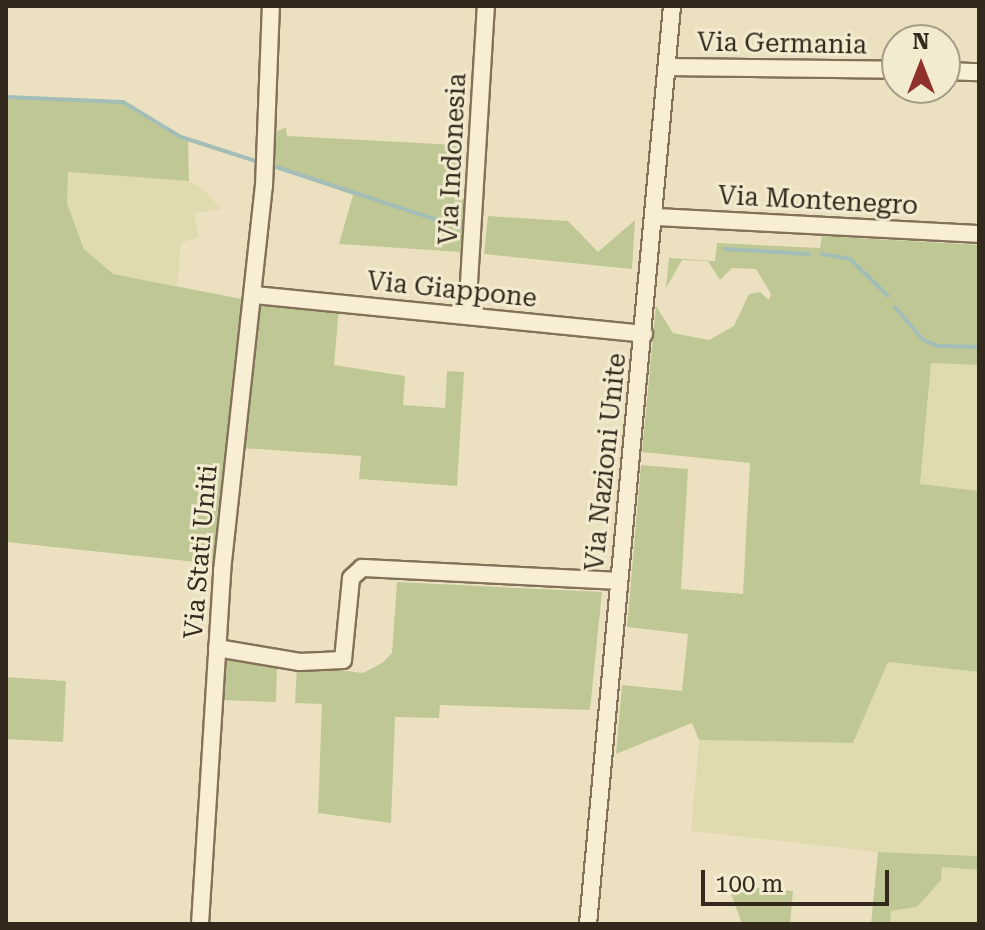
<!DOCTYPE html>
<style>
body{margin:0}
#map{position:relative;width:985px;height:930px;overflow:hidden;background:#ebe1c0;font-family:"Roboto Serif",serif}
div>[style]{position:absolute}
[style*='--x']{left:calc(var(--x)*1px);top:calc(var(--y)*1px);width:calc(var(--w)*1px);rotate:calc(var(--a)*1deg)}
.farmland>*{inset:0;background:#e0dbae}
.green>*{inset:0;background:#bfc895}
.stream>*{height:4px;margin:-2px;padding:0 2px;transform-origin:2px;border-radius:2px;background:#a3bdb7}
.roads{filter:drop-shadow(2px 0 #837259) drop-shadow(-2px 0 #837259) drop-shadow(0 2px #837259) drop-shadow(0 -2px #837259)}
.minor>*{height:16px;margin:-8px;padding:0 8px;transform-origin:8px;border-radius:8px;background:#f7eed3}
span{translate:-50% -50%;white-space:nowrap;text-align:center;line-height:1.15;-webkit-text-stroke:6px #f3ebcf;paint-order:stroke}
.street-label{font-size:26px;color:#33291d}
.frame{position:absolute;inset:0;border:8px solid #33291d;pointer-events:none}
.north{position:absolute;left:881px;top:24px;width:80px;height:80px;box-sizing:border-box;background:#f3ebcf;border:2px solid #a69d88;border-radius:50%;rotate:0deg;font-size:22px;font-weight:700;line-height:32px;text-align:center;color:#33291d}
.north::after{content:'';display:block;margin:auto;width:28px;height:36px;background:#8f322c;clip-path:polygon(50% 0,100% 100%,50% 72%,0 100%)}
.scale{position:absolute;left:701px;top:870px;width:188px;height:36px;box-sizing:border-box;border:4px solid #33291d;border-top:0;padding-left:10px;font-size:24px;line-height:28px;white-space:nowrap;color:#33291d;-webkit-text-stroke:6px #f3ebcf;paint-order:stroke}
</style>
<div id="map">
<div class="farmland">
<i style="clip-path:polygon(67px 172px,189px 181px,204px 190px,221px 209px,194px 213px,199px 237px,181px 243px,177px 286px,113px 274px,84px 249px,67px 203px)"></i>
<i style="clip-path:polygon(931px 362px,979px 365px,979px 491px,920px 485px)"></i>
<i style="clip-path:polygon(888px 662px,979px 672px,979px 856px,878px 852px,691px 831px,699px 740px,853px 743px)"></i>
<i style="clip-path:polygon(942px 867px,979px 870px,979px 924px,890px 924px,891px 911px,917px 907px)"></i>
</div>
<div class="green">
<i style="clip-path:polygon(6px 97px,123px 102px,188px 140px,189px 181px,68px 172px,67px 203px,84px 249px,113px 274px,247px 300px,215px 564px,6px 542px)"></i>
<i style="clip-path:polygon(286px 127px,287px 136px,458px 145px,457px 198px,466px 199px,462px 252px,339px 244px,353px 195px,271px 166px,272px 134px)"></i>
<i style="clip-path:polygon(488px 216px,568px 221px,598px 252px,635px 220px,632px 269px,484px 254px)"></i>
<i style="clip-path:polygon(822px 236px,979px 245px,979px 365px,931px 363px,920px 484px,979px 491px,979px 672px,888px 662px,853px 743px,699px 740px,692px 723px,616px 754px,622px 685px,682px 691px,688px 634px,627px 627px,641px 465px,688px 469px,681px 589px,743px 594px,750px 463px,642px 452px,656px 306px,673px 333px,709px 340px,734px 326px,749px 294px,760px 292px,769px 300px,771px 294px,756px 269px,732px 268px,720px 280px,708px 261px,682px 260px,666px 288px,669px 258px,715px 261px,717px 243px,820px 248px)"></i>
<i style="clip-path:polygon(258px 302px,339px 308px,334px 365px,405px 376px,403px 405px,445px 408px,447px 371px,464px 372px,457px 486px,359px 479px,361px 456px,242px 448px)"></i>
<i style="clip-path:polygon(397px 582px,602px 592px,590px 710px,440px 705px,439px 718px,395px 717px,391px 823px,318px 813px,322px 704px,295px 703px,297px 665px,363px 673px,382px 663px,392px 653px)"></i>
<i style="clip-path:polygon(223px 654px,277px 665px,276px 702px,221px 700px)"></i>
<i style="clip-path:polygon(6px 677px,66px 681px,63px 742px,6px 739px)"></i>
<i style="clip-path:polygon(878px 852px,979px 856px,979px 870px,942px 867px,941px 880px,917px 907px,891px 911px,890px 924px,871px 924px)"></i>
<i style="clip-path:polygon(728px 885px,793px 891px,790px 924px,742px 924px)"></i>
</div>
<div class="stream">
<i style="--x:6;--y:97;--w:117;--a:2.4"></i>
<i style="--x:123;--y:102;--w:68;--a:31.1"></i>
<i style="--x:181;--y:137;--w:85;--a:17.8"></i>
<i style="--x:270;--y:165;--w:202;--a:18.2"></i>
<i style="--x:725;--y:249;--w:84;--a:3.4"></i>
<i style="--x:822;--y:254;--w:28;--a:10"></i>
<i style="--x:850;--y:259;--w:53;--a:44.2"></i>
<i style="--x:895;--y:307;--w:42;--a:49.8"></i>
<i style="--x:922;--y:339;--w:17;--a:25"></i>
<i style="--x:937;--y:346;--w:42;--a:1.4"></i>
</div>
<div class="roads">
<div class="minor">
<i style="--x:667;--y:67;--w:230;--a:0.7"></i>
<i style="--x:945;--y:71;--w:34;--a:2"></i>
<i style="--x:655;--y:217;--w:324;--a:3"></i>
<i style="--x:255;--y:295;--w:391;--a:5.7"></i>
<i style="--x:467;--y:315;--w:310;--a:-86.5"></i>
<i style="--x:217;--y:648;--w:84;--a:9.6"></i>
<i style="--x:300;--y:662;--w:43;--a:-2.7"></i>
<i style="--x:343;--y:660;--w:82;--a:-84.4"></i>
<i style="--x:351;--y:578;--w:15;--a:-42"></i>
<i style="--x:362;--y:568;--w:255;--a:2.9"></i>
<i style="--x:200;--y:924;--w:354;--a:-86.4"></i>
<i style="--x:222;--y:571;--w:387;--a:-83.8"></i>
<i style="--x:264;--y:186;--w:180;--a:-87.8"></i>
<i style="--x:588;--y:924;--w:922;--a:-84.77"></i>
</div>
</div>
<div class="street-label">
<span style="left:782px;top:44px;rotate:1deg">Via Germania</span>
<span style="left:453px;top:159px;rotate:-87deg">Via Indonesia</span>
<span style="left:818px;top:201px;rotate:3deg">Via Montenegro</span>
<span style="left:452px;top:290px;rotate:6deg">Via Giappone</span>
<span style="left:606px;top:462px;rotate:-84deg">Via Nazioni Unite</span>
<span style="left:201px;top:552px;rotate:-85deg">Via Stati Uniti</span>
</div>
<div class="frame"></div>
<div class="north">N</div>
<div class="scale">100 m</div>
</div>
